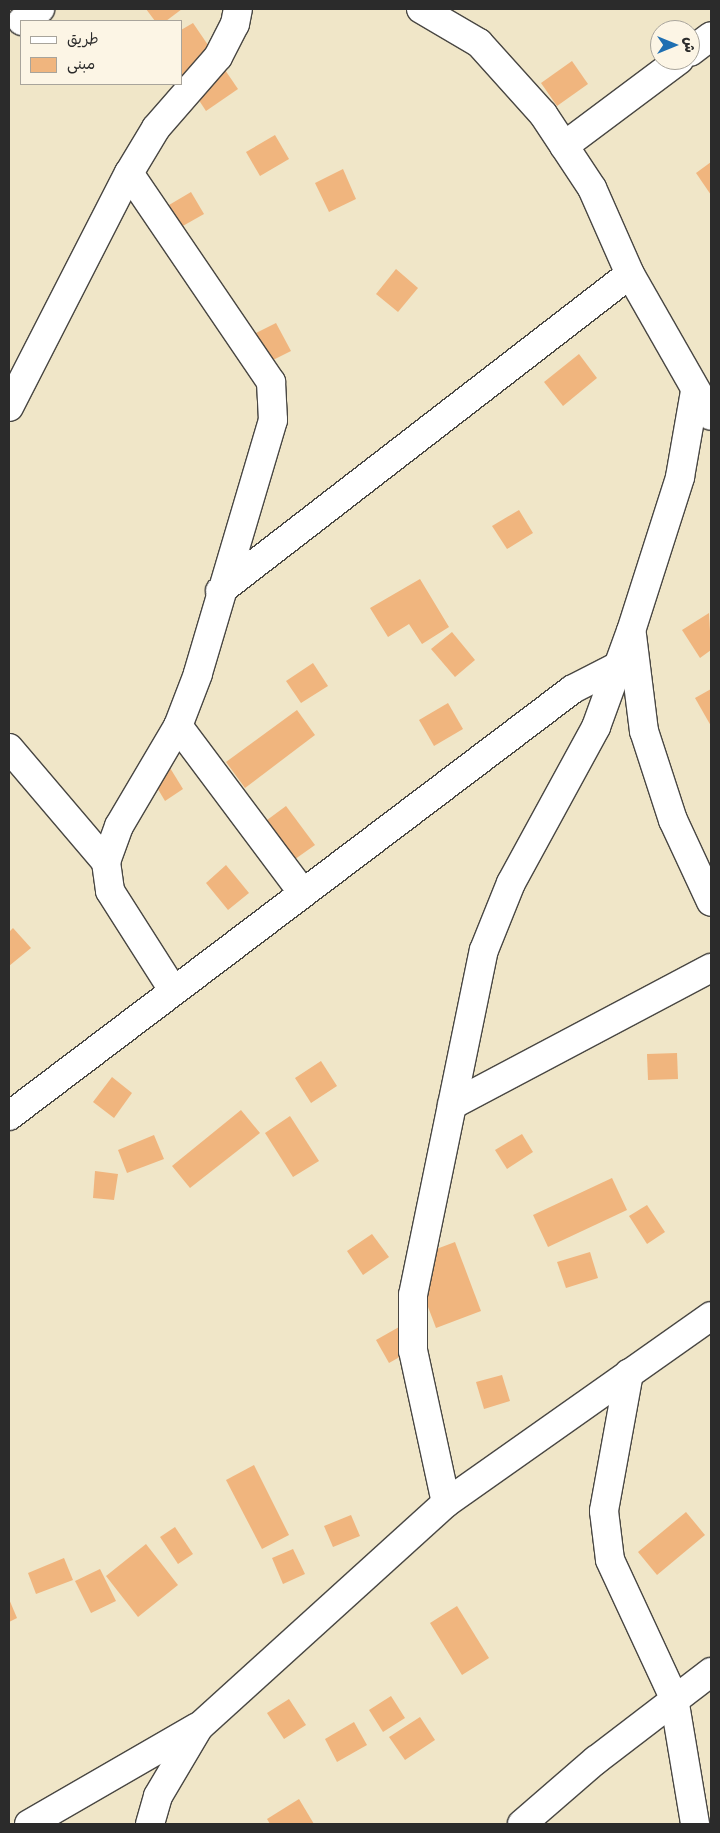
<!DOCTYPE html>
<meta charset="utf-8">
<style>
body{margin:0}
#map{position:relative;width:720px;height:1833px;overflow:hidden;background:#f0e6c8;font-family:"Comic Neue","Playpen Sans Arabic",sans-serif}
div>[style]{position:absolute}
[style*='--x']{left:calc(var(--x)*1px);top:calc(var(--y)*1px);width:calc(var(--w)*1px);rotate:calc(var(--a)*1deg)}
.building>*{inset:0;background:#f0b57e}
.roads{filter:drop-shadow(1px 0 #494743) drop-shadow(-1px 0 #494743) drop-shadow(0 1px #494743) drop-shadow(0 -1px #494743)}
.minor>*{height:28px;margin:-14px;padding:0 14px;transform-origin:14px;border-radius:14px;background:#fff}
span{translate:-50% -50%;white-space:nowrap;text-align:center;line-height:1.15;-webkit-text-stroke:4.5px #fcf5e5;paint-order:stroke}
.frame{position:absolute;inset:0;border:10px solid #2b2b2b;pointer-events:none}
.legend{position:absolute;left:20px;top:20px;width:162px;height:65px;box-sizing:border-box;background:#fcf5e5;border:1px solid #a8a49b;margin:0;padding:6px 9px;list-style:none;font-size:15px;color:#2b2b2b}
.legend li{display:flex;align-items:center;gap:10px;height:25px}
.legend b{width:25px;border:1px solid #a8a49b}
.north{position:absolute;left:650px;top:20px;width:50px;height:50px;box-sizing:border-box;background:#fcf5e5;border:1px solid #a8a49b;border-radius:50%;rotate:90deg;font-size:14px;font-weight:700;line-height:20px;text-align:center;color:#2b2b2b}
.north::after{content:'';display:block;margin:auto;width:18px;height:22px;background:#1f6fb2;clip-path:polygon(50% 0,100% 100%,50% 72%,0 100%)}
</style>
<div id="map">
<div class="building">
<i style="clip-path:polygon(146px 9px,182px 9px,166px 21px,155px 21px)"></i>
<i style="clip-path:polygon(193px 23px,238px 89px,206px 111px,181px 73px,181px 30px)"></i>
<i style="clip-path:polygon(572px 61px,588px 84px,557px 106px,541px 83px)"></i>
<i style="clip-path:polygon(275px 135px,289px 159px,260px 176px,246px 152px)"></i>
<i style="clip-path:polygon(711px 162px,711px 195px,696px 173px)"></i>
<i style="clip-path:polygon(343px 169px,356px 199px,329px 212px,315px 183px)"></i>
<i style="clip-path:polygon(191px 192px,204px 214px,181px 227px,169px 205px)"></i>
<i style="clip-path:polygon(396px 269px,418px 288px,398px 312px,376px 294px)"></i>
<i style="clip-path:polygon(276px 323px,291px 351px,267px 363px,252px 335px)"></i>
<i style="clip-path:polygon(579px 354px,597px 378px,563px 406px,544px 382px)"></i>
<i style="clip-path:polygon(519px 510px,533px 533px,507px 549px,492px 526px)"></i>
<i style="clip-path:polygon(420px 579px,449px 627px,422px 644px,409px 624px,388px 637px,370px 608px)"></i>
<i style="clip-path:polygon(709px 613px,711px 650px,700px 658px,682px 630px)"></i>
<i style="clip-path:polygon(452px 632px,475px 660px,455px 677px,431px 649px)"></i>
<i style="clip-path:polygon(313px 663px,328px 686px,301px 703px,286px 681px)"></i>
<i style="clip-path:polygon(711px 689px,711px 726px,695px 698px)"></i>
<i style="clip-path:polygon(448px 703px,463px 729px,434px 746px,419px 720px)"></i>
<i style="clip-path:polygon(297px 710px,315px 735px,245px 788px,226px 762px)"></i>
<i style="clip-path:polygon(167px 763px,183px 789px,165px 801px,149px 774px)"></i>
<i style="clip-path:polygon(286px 806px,315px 845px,291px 862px,263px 823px)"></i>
<i style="clip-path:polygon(226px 865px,249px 893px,228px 910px,206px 883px)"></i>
<i style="clip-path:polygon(13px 928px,31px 948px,9px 966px,9px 932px)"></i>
<i style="clip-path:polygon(677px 1053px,678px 1079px,648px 1080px,647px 1054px)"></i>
<i style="clip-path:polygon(321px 1061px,337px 1086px,311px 1103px,295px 1078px)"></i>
<i style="clip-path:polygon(112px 1077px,132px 1093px,114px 1118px,93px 1102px)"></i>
<i style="clip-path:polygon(241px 1110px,260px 1133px,190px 1188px,172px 1166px)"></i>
<i style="clip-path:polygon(290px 1116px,319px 1161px,293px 1177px,265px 1133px)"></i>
<i style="clip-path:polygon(522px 1134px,533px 1152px,507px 1169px,495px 1150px)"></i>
<i style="clip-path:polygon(154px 1135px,164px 1159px,127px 1173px,118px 1150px)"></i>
<i style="clip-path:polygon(95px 1171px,118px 1174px,114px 1200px,93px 1198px)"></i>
<i style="clip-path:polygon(612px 1178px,627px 1210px,548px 1247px,533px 1215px)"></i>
<i style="clip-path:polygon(647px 1205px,665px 1232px,647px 1244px,629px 1216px)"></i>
<i style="clip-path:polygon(372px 1234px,389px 1257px,363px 1275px,347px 1251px)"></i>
<i style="clip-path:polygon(455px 1242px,481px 1311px,436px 1328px,410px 1259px)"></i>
<i style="clip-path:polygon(590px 1252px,598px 1278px,566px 1288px,557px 1262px)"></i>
<i style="clip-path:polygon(399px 1327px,412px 1350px,389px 1363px,376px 1340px)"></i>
<i style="clip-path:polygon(502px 1375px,510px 1401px,484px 1409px,476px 1382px)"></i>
<i style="clip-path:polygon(254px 1465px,289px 1535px,262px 1549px,226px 1480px)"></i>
<i style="clip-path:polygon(686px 1512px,705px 1535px,657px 1575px,638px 1552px)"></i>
<i style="clip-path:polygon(351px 1515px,360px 1536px,333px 1547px,324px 1526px)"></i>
<i style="clip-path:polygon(175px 1527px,193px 1554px,178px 1564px,160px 1537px)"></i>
<i style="clip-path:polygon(146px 1544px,178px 1585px,138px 1617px,106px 1576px)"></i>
<i style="clip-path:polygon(293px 1549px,305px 1574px,283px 1584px,272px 1558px)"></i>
<i style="clip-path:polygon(64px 1558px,73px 1580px,36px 1594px,28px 1573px)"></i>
<i style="clip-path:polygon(100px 1569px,116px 1601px,91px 1613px,75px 1581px)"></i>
<i style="clip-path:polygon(9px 1599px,17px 1618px,9px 1622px)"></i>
<i style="clip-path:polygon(457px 1606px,489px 1658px,462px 1675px,430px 1623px)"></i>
<i style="clip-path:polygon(391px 1696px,405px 1718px,383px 1732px,369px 1710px)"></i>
<i style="clip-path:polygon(289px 1699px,306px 1725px,284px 1739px,267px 1713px)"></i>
<i style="clip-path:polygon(420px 1717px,435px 1740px,405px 1760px,389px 1737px)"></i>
<i style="clip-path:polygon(354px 1722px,367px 1745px,337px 1762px,325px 1739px)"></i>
<i style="clip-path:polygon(299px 1799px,314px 1824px,270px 1824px,267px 1819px)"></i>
</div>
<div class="roads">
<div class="minor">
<i style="--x:421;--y:9;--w:67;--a:30.4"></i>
<i style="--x:479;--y:43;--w:96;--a:48"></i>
<i style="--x:543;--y:114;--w:89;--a:56.5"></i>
<i style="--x:592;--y:188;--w:94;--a:66.2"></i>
<i style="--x:630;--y:274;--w:163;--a:60.3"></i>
<i style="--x:22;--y:21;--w:22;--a:-34"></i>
<i style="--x:690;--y:52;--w:26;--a:-37"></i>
<i style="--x:564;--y:146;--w:144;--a:-36.8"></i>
<i style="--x:129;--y:173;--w:253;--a:55.8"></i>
<i style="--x:271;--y:382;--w:38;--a:87"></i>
<i style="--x:273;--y:420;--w:265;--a:106.5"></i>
<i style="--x:198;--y:674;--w:56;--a:111"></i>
<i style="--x:178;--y:726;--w:116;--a:120.5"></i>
<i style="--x:119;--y:826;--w:38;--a:110"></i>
<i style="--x:106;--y:862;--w:29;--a:82"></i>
<i style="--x:110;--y:891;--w:117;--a:57.5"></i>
<i style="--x:9;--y:407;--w:263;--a:-62.9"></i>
<i style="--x:129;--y:173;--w:52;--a:-59"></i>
<i style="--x:156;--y:128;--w:94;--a:-48.9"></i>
<i style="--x:218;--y:57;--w:37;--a:-63"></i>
<i style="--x:235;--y:24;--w:15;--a:-79"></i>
<i style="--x:220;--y:591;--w:518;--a:-37.71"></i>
<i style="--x:632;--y:635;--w:97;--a:82.9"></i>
<i style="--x:644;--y:731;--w:94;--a:72"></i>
<i style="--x:673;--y:820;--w:90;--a:65.1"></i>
<i style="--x:178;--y:726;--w:207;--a:53.2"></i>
<i style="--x:9;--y:748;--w:150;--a:49.6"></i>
<i style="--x:452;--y:1105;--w:293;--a:-27.9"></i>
<i style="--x:9;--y:1116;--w:707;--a:-37.13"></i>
<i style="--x:573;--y:689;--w:51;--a:-27.1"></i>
<i style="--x:629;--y:1373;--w:140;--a:100.3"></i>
<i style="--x:604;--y:1511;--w:49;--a:83"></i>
<i style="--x:610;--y:1560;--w:152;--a:65.1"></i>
<i style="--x:674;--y:1698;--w:128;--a:80.5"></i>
<i style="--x:446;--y:1503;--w:156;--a:-102.2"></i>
<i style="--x:413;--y:1351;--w:56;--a:-90"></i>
<i style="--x:413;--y:1295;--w:352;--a:-78.4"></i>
<i style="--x:484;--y:950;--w:72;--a:-68.1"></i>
<i style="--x:511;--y:883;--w:178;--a:-61.4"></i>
<i style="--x:596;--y:727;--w:102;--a:-70"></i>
<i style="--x:631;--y:631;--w:162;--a:-72.3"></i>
<i style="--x:680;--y:477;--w:87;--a:-80.1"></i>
<i style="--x:29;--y:1824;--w:194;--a:-30"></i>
<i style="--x:150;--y:1824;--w:29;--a:-74"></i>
<i style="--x:158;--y:1796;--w:80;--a:-59.3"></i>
<i style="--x:199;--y:1727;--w:333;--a:-42.2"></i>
<i style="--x:446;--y:1503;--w:324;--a:-35.2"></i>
<i style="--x:522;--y:1824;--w:98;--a:-40.9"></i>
<i style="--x:596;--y:1760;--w:145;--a:-37.4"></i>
</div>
</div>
<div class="frame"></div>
<ul class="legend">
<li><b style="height:6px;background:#fff"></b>طريق</li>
<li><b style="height:14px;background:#f0b57e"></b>مبنى</li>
</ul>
<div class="north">ش</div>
</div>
